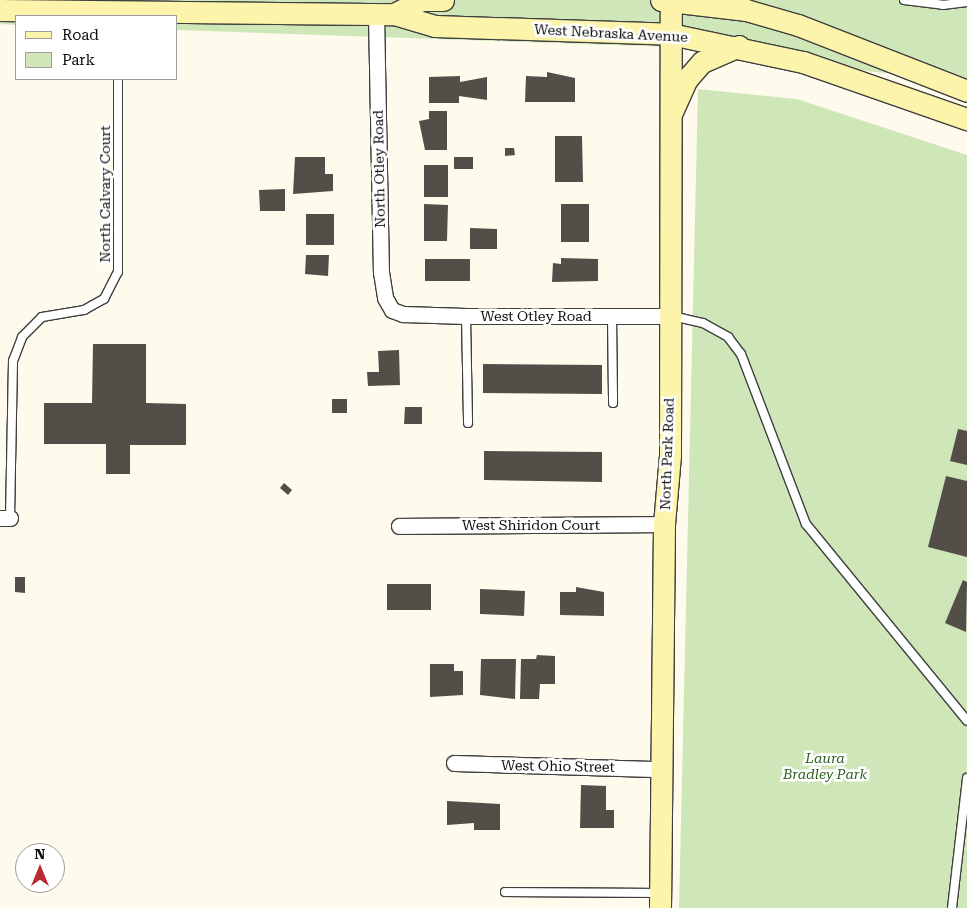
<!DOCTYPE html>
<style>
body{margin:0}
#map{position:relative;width:967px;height:908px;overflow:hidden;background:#fefbec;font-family:"Roboto Serif",serif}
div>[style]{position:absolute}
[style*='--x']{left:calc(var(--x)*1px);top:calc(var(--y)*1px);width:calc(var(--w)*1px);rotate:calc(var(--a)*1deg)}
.green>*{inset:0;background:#cfe6b8}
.building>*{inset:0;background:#544e49}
.roads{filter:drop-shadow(1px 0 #3f3f3f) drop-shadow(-1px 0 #3f3f3f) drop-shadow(0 1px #3f3f3f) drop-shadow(0 -1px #3f3f3f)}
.lane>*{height:8px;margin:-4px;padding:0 4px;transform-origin:4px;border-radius:4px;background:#fff}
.street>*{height:15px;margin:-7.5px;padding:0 7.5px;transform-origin:7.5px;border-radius:7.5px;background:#fff}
.secondary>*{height:21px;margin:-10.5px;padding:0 10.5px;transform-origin:10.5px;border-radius:10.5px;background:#fbf4aa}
span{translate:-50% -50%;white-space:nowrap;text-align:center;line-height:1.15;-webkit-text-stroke:5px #fff;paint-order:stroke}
.street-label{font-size:14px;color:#0c0c0c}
.park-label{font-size:14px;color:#2c6020;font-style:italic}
.legend{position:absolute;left:15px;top:15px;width:162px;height:65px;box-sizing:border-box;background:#fff;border:1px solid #9e9e9e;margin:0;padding:6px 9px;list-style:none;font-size:15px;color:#0c0c0c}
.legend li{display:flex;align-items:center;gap:10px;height:25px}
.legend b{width:25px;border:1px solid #9e9e9e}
.north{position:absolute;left:15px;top:843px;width:50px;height:50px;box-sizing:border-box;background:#fff;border:1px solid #9e9e9e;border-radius:50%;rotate:0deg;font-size:14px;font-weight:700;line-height:20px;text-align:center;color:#0c0c0c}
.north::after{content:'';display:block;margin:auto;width:18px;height:22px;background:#b52b2e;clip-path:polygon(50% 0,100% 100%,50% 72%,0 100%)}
</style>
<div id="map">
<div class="green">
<i style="clip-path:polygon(0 0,967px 0,967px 83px,670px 47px,176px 30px,176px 16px,16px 16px,16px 25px,0 24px)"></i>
<i style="clip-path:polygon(698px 89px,797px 99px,967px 155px,967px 908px,679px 908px)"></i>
</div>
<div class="building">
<i style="clip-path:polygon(547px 72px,575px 78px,575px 102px,525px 102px,526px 76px,547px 77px)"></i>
<i style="clip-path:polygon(460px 76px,460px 82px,487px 77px,487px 100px,459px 96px,459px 103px,429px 103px,429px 77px)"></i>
<i style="clip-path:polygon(429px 111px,447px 111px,447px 150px,425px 150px,419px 121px,429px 119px)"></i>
<i style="clip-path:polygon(555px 136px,582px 136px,583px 182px,555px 182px)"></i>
<i style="clip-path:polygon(505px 148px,514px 148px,515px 155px,505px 156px)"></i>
<i style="clip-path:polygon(295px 157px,325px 157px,325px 174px,333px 174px,333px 191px,293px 194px)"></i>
<i style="clip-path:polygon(454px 157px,473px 157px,473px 169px,454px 169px)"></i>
<i style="clip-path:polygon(424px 165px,448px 165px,448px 197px,424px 197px)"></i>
<i style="clip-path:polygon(285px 189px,285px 211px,260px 211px,259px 190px)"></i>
<i style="clip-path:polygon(424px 204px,448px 205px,447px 241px,424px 241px)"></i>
<i style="clip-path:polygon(561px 204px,589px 204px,589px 242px,561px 242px)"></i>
<i style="clip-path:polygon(306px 214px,334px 214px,334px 245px,306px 245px)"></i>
<i style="clip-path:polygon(470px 228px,497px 229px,497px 249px,470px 249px)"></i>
<i style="clip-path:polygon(306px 255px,329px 255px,328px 276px,305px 274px)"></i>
<i style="clip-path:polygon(561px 258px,598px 259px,598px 281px,552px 282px,553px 263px,561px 264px)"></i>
<i style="clip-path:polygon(425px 259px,470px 259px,470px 281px,425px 281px)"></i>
<i style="clip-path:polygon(93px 344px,146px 344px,146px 403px,186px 404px,186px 445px,130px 445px,130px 474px,106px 474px,106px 444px,44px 444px,44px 403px,92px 403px)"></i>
<i style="clip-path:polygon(399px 350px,400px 385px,368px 386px,367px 372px,379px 372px,378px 351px)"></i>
<i style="clip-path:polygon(483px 364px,602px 365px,602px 394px,483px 393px)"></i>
<i style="clip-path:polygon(332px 399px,347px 399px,347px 413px,332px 413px)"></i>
<i style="clip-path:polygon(405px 407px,422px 407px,422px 424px,404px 424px)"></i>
<i style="clip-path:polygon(958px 429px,967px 431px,967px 465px,950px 461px)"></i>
<i style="clip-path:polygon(484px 451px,602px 452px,602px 482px,484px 480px)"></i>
<i style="clip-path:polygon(946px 476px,967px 481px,967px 557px,928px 547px)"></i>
<i style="clip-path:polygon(284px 483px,292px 490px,288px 495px,280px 488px)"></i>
<i style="clip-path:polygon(15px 577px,25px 577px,25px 593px,15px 592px)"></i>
<i style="clip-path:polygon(963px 580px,967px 582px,966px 632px,945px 623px)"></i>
<i style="clip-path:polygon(387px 584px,431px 584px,431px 610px,387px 610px)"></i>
<i style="clip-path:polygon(576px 587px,604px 592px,604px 616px,560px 615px,560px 592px,576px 592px)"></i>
<i style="clip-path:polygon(480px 589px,525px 591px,524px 616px,480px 614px)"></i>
<i style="clip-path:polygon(537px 655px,555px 656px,555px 684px,540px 684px,539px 699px,520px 699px,521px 659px,536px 659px)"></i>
<i style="clip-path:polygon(481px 659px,516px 659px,515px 699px,480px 695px)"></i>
<i style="clip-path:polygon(430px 664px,454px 664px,454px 671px,463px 671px,463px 695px,430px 697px)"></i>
<i style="clip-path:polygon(581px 785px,606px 786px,606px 810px,614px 810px,614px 828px,580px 828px)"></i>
<i style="clip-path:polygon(447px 801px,500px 804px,500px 830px,474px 830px,474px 823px,447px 825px)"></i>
</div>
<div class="roads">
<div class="lane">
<i style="--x:904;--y:0;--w:39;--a:7"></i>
<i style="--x:943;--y:5;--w:24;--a:-7"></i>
<i style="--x:466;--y:316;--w:107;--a:88.9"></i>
<i style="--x:612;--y:316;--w:87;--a:89.3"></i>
<i style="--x:672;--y:316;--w:32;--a:13"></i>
<i style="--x:703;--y:323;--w:29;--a:29"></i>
<i style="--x:728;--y:337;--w:21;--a:53"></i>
<i style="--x:741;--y:354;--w:182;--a:69.1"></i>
<i style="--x:806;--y:524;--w:254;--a:50.7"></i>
<i style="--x:10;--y:518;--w:157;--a:-88.9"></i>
<i style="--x:13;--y:361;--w:26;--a:-69"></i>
<i style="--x:22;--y:337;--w:28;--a:-45"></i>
<i style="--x:42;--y:317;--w:43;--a:-9.5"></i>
<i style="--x:84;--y:310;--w:23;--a:-29"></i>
<i style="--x:104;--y:299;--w:30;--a:-63"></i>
<i style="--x:118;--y:272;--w:193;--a:-90"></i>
<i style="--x:505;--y:892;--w:153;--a:0.4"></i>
<i style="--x:952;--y:908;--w:131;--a:-83.4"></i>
</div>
<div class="street">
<i style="--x:376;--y:14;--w:258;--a:88.9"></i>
<i style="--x:381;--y:272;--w:26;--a:81"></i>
<i style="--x:385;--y:298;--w:14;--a:60"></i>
<i style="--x:392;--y:310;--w:12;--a:20"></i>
<i style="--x:403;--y:314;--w:63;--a:1.8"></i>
<i style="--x:466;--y:316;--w:203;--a:0"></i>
<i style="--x:0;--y:518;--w:10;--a:0"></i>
<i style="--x:399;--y:526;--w:265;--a:-0.4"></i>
<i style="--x:454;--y:763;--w:208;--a:1.7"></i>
</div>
<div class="secondary">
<i style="--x:661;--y:0;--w:86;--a:6.7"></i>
<i style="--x:746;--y:10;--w:54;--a:16.1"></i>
<i style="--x:798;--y:25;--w:181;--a:21.3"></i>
<i style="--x:0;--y:10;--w:394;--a:0.6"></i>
<i style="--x:394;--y:14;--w:43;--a:16.3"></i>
<i style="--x:435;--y:26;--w:235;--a:1.9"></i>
<i style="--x:670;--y:34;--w:136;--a:11.9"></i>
<i style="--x:803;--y:62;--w:174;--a:19.2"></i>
<i style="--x:394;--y:14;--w:31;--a:-27"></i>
<i style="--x:422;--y:0;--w:21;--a:0"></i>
<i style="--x:672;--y:112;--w:36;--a:-66"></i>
<i style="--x:687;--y:79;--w:23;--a:-49"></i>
<i style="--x:702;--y:62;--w:40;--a:-23.4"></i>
<i style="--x:660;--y:908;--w:384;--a:-89.4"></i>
<i style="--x:664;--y:524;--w:69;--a:-85"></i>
<i style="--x:670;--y:455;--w:454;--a:-89.9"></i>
</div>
</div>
<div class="street-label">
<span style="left:611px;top:33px;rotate:3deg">West Nebraska Avenue</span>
<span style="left:379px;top:169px;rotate:-91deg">North Otley Road</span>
<span style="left:105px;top:194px;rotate:-90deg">North Calvary Court</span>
<span style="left:536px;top:316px">West Otley Road</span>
<span style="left:667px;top:454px;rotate:-88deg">North Park Road</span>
<span style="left:531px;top:525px">West Shiridon Court</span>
<span style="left:558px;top:766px;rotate:1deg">West Ohio Street</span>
</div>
<div class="park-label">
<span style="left:825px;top:766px">Laura<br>Bradley Park</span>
</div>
<ul class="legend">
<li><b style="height:6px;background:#fbf4aa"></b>Road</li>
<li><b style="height:14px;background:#cfe6b8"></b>Park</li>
</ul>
<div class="north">N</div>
</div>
